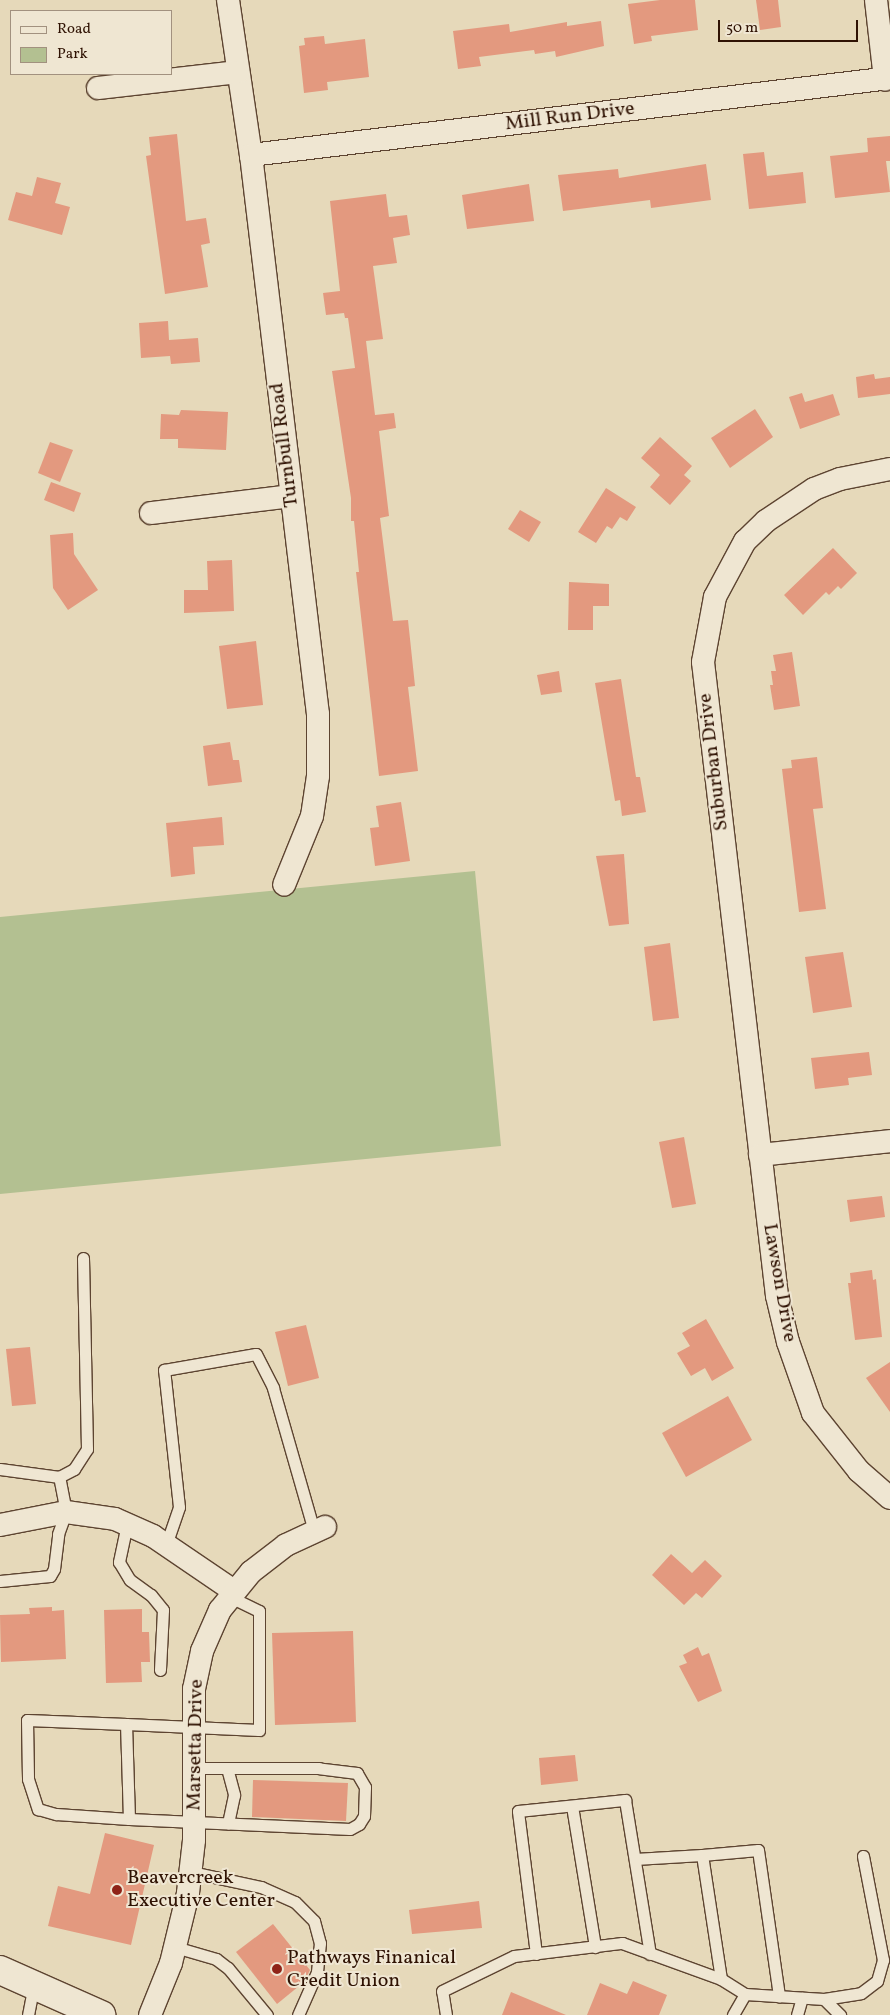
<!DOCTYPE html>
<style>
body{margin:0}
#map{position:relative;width:890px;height:2015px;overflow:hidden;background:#e6d9ba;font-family:Vollkorn,serif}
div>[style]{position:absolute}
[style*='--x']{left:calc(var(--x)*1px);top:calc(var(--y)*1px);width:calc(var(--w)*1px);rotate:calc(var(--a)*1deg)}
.green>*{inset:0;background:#b3c091}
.building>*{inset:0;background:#e3997f}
.roads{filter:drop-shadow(1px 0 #5d4431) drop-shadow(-1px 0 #5d4431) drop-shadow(0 1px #5d4431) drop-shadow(0 -1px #5d4431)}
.lane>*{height:11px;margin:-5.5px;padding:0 5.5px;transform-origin:5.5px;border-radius:5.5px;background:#efe6d2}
.street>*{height:22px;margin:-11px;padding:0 11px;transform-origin:11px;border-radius:11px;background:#efe6d2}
.secondary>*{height:28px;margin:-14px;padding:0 14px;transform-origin:14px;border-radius:14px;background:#efe6d2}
.dots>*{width:14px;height:14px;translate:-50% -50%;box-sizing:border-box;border:2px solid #efe6d2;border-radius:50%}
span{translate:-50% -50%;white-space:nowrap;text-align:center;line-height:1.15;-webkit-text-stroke:4px #efe6d2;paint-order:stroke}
.street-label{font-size:20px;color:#2f1203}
.poi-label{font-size:20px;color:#2f1203}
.left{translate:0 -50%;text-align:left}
.legend{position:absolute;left:10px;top:10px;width:162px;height:65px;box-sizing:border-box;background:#efe6d2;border:1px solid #a2917f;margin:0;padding:6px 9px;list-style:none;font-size:15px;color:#2f1203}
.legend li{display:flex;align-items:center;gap:10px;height:25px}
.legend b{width:25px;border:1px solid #a2917f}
.scale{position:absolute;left:718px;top:20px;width:140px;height:22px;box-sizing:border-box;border:2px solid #2f1203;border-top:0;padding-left:6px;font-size:15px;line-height:18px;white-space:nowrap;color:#2f1203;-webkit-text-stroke:4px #efe6d2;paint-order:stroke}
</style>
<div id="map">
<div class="green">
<i style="clip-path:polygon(475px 871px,501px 1146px,0 1194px,0 917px)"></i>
</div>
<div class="building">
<i style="clip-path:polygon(660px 0,695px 0,698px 30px,651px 36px,652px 41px,634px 44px,628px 4px)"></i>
<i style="clip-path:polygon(756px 0,778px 0,781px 27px,760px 30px)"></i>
<i style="clip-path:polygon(601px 21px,604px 46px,556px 57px,555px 51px,535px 54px,534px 50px,479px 57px,481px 66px,458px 69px,453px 31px,509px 24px,510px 32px,567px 22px,567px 26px)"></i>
<i style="clip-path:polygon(324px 36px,325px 44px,365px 39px,369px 77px,327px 82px,328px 90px,304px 93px,299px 46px,305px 45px,304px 38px)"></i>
<i style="clip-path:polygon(177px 134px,186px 221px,206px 218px,210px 243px,201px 245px,208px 287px,165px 294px,146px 156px,151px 155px,149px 137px)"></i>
<i style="clip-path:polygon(890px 136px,890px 161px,886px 161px,890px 192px,835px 198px,830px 156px,868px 152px,867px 138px)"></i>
<i style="clip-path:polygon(764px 152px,767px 176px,803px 172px,806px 203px,749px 209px,743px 154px)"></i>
<i style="clip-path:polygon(706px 164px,711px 200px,651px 208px,650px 200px,563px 211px,558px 175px,618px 169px,619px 178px)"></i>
<i style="clip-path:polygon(37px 177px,61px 183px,55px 203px,70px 207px,62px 235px,8px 220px,16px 192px,32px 196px)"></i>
<i style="clip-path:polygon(529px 184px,534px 221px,467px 229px,462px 195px)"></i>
<i style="clip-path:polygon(386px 194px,389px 217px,407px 215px,410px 235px,393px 238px,397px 263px,373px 266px,383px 339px,366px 341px,375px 415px,394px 413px,396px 428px,379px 431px,389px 516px,380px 518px,393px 621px,408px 620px,415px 686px,408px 687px,418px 771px,379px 776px,356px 572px,359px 572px,354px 521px,351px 521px,351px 498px,332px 371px,355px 368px,348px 318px,345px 318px,344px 313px,326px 315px,323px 293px,340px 291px,330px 201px)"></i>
<i style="clip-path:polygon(168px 321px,169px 340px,198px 338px,200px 362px,171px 364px,170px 356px,141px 358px,139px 323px)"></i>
<i style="clip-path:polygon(874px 374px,875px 379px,890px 377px,890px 394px,858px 398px,856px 377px)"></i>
<i style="clip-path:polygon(802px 393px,805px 402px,833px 394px,840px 415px,800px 429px,789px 397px)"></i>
<i style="clip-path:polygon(755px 409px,773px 437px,730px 468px,711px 438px)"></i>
<i style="clip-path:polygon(181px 410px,228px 412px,226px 450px,178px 448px,178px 439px,160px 439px,161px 414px,179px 415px)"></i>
<i style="clip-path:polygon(660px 437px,692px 466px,684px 475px,691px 481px,670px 505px,650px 487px,660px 475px,641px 458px)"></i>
<i style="clip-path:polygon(50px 442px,73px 450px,60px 482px,38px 473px)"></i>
<i style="clip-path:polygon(51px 482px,81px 493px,74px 512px,44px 500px)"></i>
<i style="clip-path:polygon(606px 488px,636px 507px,627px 521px,620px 517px,612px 529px,607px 526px,596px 543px,578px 532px)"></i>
<i style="clip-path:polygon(520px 510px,541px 522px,529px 542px,508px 529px)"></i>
<i style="clip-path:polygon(73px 533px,74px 554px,98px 590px,68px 610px,53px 588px,50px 535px)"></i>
<i style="clip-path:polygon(833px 548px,857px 573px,841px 589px,838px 586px,829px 595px,826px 592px,803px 615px,784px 595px)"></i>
<i style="clip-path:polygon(232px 560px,234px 611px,184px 613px,184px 590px,208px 590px,207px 561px)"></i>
<i style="clip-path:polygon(569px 582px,609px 584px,609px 606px,593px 606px,593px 630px,568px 630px)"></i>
<i style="clip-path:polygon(256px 641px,263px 705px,227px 709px,219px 646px)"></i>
<i style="clip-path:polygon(792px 652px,800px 706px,774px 710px,770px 685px,773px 685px,771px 671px,776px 671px,773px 655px)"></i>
<i style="clip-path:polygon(559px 671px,562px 692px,541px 695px,537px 675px)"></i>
<i style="clip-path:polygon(621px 679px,636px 777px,640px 777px,646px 812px,622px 816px,620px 800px,615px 801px,595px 683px)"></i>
<i style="clip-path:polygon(230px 742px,233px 760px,239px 760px,242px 782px,208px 786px,203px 746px)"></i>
<i style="clip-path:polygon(817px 757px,823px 808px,813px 809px,826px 909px,799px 912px,782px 769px,792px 768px,791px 760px)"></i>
<i style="clip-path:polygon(401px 802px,410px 861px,375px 866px,370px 828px,379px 827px,376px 806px)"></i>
<i style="clip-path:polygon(222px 817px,224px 845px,193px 847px,195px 874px,171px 877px,166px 823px)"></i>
<i style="clip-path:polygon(624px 854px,629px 924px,609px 926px,596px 856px)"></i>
<i style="clip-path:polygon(670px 943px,679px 1018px,653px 1021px,644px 947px)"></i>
<i style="clip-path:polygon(843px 952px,852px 1007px,813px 1013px,805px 957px)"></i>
<i style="clip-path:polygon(869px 1052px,872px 1075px,848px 1078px,849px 1085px,815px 1089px,811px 1058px)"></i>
<i style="clip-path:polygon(684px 1137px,696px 1204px,672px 1208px,659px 1142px)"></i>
<i style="clip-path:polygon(882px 1196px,885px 1217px,850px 1222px,847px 1200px)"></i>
<i style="clip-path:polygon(872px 1270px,873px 1280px,876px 1279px,882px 1337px,855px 1340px,848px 1283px,851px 1283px,850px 1273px)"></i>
<i style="clip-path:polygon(706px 1319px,734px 1368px,712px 1381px,705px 1368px,691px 1376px,677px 1353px,690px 1346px,682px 1333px)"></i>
<i style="clip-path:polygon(306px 1325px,319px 1378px,288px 1386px,275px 1332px)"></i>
<i style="clip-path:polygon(30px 1347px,36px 1404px,12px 1406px,6px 1349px)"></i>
<i style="clip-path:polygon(890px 1362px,890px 1412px,866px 1378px)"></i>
<i style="clip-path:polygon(728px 1396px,752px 1440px,686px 1477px,662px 1433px)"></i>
<i style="clip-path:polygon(671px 1554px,692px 1573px,705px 1560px,722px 1576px,702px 1598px,696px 1593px,684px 1605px,652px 1575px)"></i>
<i style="clip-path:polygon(52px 1607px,52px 1611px,64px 1610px,66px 1659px,1px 1662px,0 1615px,30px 1614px,29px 1608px)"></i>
<i style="clip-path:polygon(142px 1609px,142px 1632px,149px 1632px,150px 1662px,141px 1662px,142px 1682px,106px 1683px,104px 1610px)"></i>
<i style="clip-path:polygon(353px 1631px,356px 1722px,275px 1725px,272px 1633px)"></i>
<i style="clip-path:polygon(698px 1647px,702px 1656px,709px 1653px,722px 1691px,698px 1702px,679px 1666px,687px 1663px,683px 1655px)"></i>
<i style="clip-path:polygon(575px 1755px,578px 1781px,541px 1785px,539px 1758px)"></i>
<i style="clip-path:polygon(253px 1780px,348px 1783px,346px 1821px,252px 1817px)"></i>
<i style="clip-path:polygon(105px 1833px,154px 1845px,131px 1945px,48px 1926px,58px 1886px,90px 1894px)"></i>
<i style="clip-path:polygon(479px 1901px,482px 1928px,412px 1934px,409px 1910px)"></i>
<i style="clip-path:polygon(273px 1924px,310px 1970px,304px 1982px,277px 2004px,236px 1952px)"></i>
<i style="clip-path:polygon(633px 1981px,667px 1995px,659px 2015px,587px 2015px,600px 1983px,627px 1994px)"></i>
<i style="clip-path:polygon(511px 1992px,566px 2015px,502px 2015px)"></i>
</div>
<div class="roads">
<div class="lane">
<i style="--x:0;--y:1469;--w:60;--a:7.7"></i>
<i style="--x:59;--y:1477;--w:17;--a:-28"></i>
<i style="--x:74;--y:1469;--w:24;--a:-57"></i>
<i style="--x:87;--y:1449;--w:191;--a:-91.2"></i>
<i style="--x:127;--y:1524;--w:39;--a:102"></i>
<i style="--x:119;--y:1562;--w:21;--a:59"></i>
<i style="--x:130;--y:1580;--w:26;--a:36"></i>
<i style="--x:151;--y:1595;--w:19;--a:51"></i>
<i style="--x:163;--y:1610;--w:60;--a:92.9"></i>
<i style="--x:166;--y:1545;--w:40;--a:-71.1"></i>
<i style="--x:179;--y:1507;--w:138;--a:-96.2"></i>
<i style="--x:164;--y:1370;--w:93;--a:-9.9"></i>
<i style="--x:256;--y:1354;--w:38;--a:63"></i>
<i style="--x:273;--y:1388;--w:149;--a:74"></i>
<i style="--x:0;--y:1581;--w:50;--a:-5.7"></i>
<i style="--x:50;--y:1576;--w:8;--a:-60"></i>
<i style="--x:54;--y:1569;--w:35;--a:-83"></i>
<i style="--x:58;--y:1534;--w:23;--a:-70"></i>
<i style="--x:66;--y:1512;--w:36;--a:-101"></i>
<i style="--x:126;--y:1724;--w:133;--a:2.6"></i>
<i style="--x:259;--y:1730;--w:119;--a:-90"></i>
<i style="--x:259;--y:1611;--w:32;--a:-154"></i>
<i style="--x:227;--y:1768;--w:28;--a:75"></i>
<i style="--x:234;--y:1795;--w:29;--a:102"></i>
<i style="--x:572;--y:1806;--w:143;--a:80.7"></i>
<i style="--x:129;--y:1819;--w:95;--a:-91.8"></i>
<i style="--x:126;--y:1724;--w:99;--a:-177.7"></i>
<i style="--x:27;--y:1720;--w:59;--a:89"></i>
<i style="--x:28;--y:1779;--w:32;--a:72"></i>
<i style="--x:38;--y:1809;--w:19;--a:16"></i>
<i style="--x:56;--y:1814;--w:73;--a:3.9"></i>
<i style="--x:129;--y:1819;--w:66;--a:2.6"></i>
<i style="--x:195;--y:1822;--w:155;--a:2.6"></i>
<i style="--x:350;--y:1829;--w:10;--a:-29"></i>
<i style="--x:359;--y:1824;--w:9;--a:-58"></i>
<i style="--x:364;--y:1816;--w:29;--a:-88"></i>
<i style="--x:365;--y:1787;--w:16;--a:-120"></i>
<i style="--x:357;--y:1773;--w:38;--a:-173"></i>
<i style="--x:319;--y:1768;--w:124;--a:180"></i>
<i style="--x:635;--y:1859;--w:67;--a:-3.4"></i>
<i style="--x:191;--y:1872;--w:72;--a:12.1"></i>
<i style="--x:261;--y:1887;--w:37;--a:24"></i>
<i style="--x:295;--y:1902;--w:27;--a:45"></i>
<i style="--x:314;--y:1921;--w:23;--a:75"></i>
<i style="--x:320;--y:1943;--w:29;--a:96"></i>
<i style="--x:317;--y:1972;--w:47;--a:113.8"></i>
<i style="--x:175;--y:1947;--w:43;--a:16.3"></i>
<i style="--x:216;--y:1959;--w:15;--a:37"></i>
<i style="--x:228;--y:1968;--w:61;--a:50.3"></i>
<i style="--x:536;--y:1954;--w:144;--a:-97.2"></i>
<i style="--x:518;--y:1811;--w:108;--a:-5.9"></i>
<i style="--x:625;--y:1800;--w:156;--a:80.8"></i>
<i style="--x:721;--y:1979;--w:125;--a:-98.7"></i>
<i style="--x:702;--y:1855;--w:56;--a:-5.1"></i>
<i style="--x:758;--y:1850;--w:148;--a:81.8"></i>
<i style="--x:745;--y:1994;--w:79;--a:3.6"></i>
<i style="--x:824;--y:1999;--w:23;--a:45"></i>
<i style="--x:824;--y:1999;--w:37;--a:-9"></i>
<i style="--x:861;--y:1993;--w:20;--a:-37"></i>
<i style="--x:877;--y:1981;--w:22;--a:-74"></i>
<i style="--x:883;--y:1960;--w:106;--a:-100.9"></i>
<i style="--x:28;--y:2015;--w:31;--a:-79"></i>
<i style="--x:446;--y:2015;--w:24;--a:-99"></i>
<i style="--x:442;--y:1991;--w:80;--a:-25.9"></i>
<i style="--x:514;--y:1956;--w:109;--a:-6.9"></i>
<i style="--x:622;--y:1943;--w:105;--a:20"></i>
<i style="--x:721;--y:1979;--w:28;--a:32"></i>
<i style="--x:745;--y:1994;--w:24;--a:120"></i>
<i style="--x:797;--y:2015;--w:18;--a:-74"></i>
</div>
<div class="street">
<i style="--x:228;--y:0;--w:157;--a:81.6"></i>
<i style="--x:251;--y:155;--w:563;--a:83.17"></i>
<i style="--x:318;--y:714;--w:62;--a:90"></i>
<i style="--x:318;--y:776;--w:40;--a:98.5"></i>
<i style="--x:312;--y:816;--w:74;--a:112.1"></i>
<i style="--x:876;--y:0;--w:80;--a:83.5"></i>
<i style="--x:98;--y:88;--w:141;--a:-6.5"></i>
<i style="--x:251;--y:155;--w:644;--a:-6.87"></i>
<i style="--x:890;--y:469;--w:51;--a:168.7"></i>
<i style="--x:840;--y:479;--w:28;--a:159"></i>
<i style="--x:814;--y:489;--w:58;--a:146.3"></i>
<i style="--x:766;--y:521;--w:29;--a:136"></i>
<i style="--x:745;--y:541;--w:64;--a:118.2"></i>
<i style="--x:715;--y:597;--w:66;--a:100.5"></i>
<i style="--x:703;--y:662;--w:638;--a:83.34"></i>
<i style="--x:777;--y:1296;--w:47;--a:76.6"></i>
<i style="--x:788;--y:1342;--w:75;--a:70.6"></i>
<i style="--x:813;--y:1413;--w:74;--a:51.6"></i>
<i style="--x:859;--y:1471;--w:41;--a:41.1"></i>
<i style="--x:151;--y:513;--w:141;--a:-6.9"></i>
<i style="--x:760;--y:1155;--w:131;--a:-6.1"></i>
<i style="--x:0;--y:1525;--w:67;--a:-11.1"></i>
<i style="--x:66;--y:1512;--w:49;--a:8.1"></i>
<i style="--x:115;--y:1519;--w:42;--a:24.1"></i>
<i style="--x:153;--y:1536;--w:98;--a:34.2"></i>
<i style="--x:150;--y:2015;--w:56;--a:-68"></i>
<i style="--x:171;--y:1963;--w:72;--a:-76.3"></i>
<i style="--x:188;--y:1893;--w:53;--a:-83.5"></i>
<i style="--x:194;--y:1840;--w:151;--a:-90"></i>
<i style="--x:194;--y:1689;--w:39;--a:-78"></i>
<i style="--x:202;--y:1651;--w:45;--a:-66.3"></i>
<i style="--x:220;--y:1610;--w:49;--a:-50.8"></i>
<i style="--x:251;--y:1572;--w:44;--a:-37.6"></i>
<i style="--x:286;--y:1545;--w:43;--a:-24.8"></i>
</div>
<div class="secondary">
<i style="--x:0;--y:1970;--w:111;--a:24"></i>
</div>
</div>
<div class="dots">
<i style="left:117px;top:1890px;background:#8f2418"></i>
<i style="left:277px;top:1969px;background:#8f2418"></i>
</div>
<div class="street-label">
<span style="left:570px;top:117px;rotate:-7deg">Mill Run Drive</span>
<span style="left:285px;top:445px;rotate:-97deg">Turnbull Road</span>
<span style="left:714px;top:762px;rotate:-97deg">Suburban Drive</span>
<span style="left:779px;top:1283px;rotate:80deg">Lawson Drive</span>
<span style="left:196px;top:1745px;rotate:-89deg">Marsetta Drive</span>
</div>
<div class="poi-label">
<span class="left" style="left:127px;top:1890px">Beavercreek<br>Executive Center</span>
<span class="left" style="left:287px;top:1970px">Pathways Finanical<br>Credit Union</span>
</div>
<ul class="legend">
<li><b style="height:6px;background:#efe6d2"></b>Road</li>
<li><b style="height:14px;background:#b3c091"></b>Park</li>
</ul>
<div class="scale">50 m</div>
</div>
